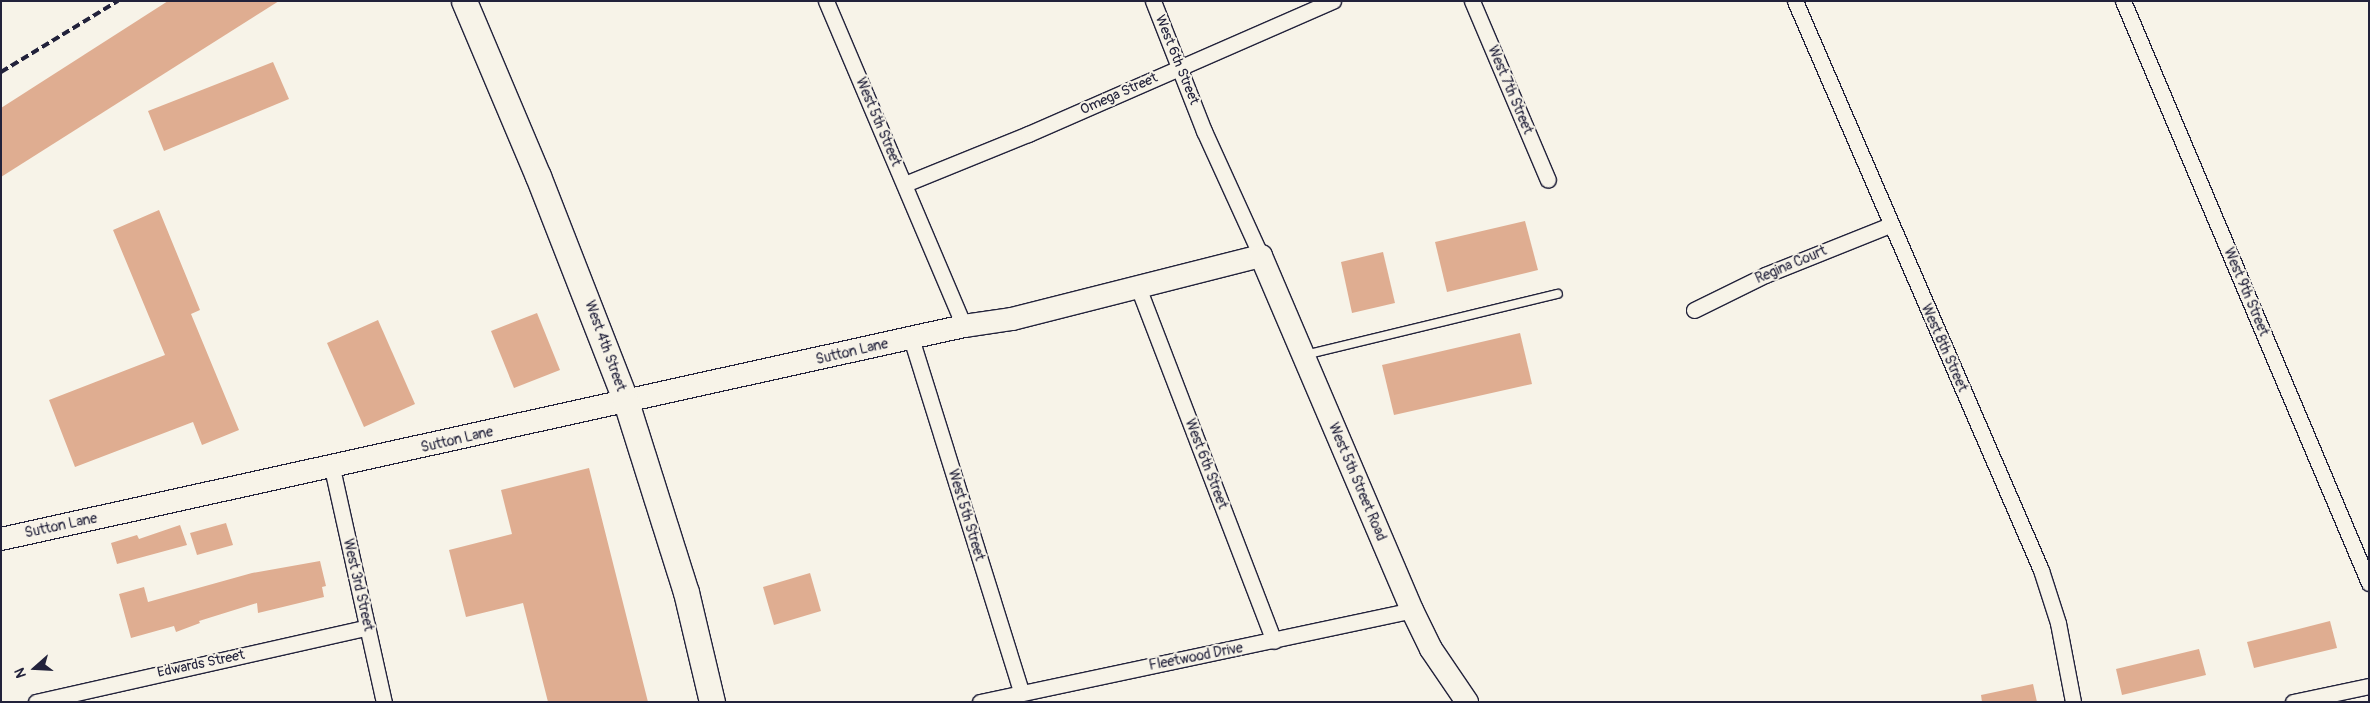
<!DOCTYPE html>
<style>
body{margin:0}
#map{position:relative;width:2370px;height:703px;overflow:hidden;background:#f7f3e8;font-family:Pangolin,sans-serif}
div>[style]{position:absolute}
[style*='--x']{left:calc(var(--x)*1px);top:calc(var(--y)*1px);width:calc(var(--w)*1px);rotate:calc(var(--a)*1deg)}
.building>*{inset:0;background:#dfad91}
.roads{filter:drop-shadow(1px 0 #22223b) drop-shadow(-1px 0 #22223b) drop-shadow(0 1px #22223b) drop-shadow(0 -1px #22223b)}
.lane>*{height:8px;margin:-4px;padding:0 4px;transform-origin:4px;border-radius:4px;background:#f7f3e8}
.street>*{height:15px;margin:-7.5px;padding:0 7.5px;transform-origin:7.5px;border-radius:7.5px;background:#f7f3e8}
.secondary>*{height:22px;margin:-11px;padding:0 11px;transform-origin:11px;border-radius:11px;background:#f7f3e8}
.primary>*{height:25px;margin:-12.5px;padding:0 12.5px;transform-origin:12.5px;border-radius:12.5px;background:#f7f3e8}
.rail>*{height:4px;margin-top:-2px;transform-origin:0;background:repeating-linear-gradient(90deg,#22223b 0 8px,transparent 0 12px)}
span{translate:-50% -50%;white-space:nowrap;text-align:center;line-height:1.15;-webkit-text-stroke:4px #f7f3e8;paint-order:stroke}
.street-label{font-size:14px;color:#22223b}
.frame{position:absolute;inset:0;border:2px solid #22223b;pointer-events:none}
.north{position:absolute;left:10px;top:643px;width:50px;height:50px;-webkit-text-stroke:4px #f7f3e8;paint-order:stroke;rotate:251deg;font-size:14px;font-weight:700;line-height:20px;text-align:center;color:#22223b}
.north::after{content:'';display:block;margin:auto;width:18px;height:22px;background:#22223b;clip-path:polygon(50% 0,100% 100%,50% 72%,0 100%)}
</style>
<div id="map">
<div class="building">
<i style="clip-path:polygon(168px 1px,279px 1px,1px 177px,1px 108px)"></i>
<i style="clip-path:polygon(273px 62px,289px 99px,164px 151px,148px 111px)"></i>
<i style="clip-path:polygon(159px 210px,200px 310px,191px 314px,239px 430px,202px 445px,193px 422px,75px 467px,49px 400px,165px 355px,113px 230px)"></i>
<i style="clip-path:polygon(1525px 221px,1538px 270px,1447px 292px,1435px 242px)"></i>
<i style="clip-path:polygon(1383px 252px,1395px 303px,1352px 313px,1341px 262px)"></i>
<i style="clip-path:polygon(537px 313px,560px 370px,514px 388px,491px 331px)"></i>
<i style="clip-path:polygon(378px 320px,415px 404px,364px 427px,327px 343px)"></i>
<i style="clip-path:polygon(1520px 333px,1532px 384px,1394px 415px,1382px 365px)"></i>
<i style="clip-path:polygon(589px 468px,648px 702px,548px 702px,523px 603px,466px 617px,449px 550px,512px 534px,501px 490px)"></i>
<i style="clip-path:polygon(226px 523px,233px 545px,197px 555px,190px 533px)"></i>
<i style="clip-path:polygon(180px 525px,187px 545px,117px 564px,111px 543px,137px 535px,139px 539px)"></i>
<i style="clip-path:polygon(320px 561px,326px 586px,322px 587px,324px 597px,258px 613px,257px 603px,199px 621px,200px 623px,176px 632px,174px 626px,131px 638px,119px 594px,144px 587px,148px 602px,252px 573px)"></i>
<i style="clip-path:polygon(810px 573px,821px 611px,774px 625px,763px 587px)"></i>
<i style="clip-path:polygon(2330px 621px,2337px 648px,2254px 668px,2247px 642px)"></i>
<i style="clip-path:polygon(2199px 649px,2206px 675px,2122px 695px,2116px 669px)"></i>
<i style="clip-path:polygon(2033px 684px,2037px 702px,1982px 702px,1981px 695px)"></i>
</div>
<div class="roads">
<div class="lane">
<i style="--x:1305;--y:355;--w:260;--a:-13.6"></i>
</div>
<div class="street">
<i style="--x:826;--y:1;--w:353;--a:67"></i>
<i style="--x:1153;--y:1;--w:140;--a:68.6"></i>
<i style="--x:1204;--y:131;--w:137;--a:65.5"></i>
<i style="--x:1472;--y:1;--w:194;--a:67"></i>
<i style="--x:1795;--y:1;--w:620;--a:66.62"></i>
<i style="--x:2041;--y:570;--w:56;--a:72.2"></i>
<i style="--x:2058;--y:623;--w:80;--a:79.2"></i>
<i style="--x:2123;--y:1;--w:632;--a:67.09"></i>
<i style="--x:905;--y:184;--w:133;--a:-22.1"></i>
<i style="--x:1028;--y:134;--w:333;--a:-23.6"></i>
<i style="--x:1138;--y:287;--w:379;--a:69"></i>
<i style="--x:1694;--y:310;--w:79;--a:-26.2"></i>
<i style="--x:1765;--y:275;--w:135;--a:-21.8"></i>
<i style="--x:911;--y:338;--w:371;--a:72.7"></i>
<i style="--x:332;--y:468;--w:240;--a:77.5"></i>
<i style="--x:36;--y:702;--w:340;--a:-12.7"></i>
<i style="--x:980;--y:702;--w:442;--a:-12"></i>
<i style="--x:2293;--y:702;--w:78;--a:-11.9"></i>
</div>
<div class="secondary">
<i style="--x:1;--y:539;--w:986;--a:-12.47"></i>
<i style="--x:964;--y:326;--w:49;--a:-8.3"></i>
<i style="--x:1012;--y:319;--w:257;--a:-14.2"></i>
<i style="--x:1261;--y:256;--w:385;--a:66.9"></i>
<i style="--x:1412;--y:610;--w:43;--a:64"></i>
<i style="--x:1431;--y:649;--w:64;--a:55.8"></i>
</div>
<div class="primary">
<i style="--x:464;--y:1;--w:190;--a:67.1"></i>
<i style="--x:538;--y:176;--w:243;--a:68.7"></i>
<i style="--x:626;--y:402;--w:199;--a:72.5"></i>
<i style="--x:686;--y:592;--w:113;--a:76.7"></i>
</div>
</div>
<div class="rail">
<i style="--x:1;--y:72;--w:137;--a:-31.3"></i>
</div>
<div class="street-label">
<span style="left:1177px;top:60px;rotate:68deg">West 6th Street</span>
<span style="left:1510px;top:90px;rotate:67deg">West 7th Street</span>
<span style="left:1119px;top:94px;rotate:-24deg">Omega Street</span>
<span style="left:878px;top:122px;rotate:67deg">West 5th Street</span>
<span style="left:1791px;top:265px;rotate:-23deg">Regina Court</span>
<span style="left:2246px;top:292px;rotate:67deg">West 9th Street</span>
<span style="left:605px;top:346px;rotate:70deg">West 4th Street</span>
<span style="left:1944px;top:348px;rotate:66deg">West 8th Street</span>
<span style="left:852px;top:352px;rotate:-13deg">Sutton Lane</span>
<span style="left:457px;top:440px;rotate:-13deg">Sutton Lane</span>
<span style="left:1206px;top:464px;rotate:69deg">West 6th Street</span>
<span style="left:1357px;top:482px;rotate:67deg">West 5th Street Road</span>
<span style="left:966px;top:515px;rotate:73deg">West 5th Street</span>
<span style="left:61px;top:526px;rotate:-12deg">Sutton Lane</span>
<span style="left:358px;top:585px;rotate:77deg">West 3rd Street</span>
<span style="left:1196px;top:657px;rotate:-11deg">Fleetwood Drive</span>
<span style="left:201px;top:664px;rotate:-12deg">Edwards Street</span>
</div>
<div class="frame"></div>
<div class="north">N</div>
</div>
